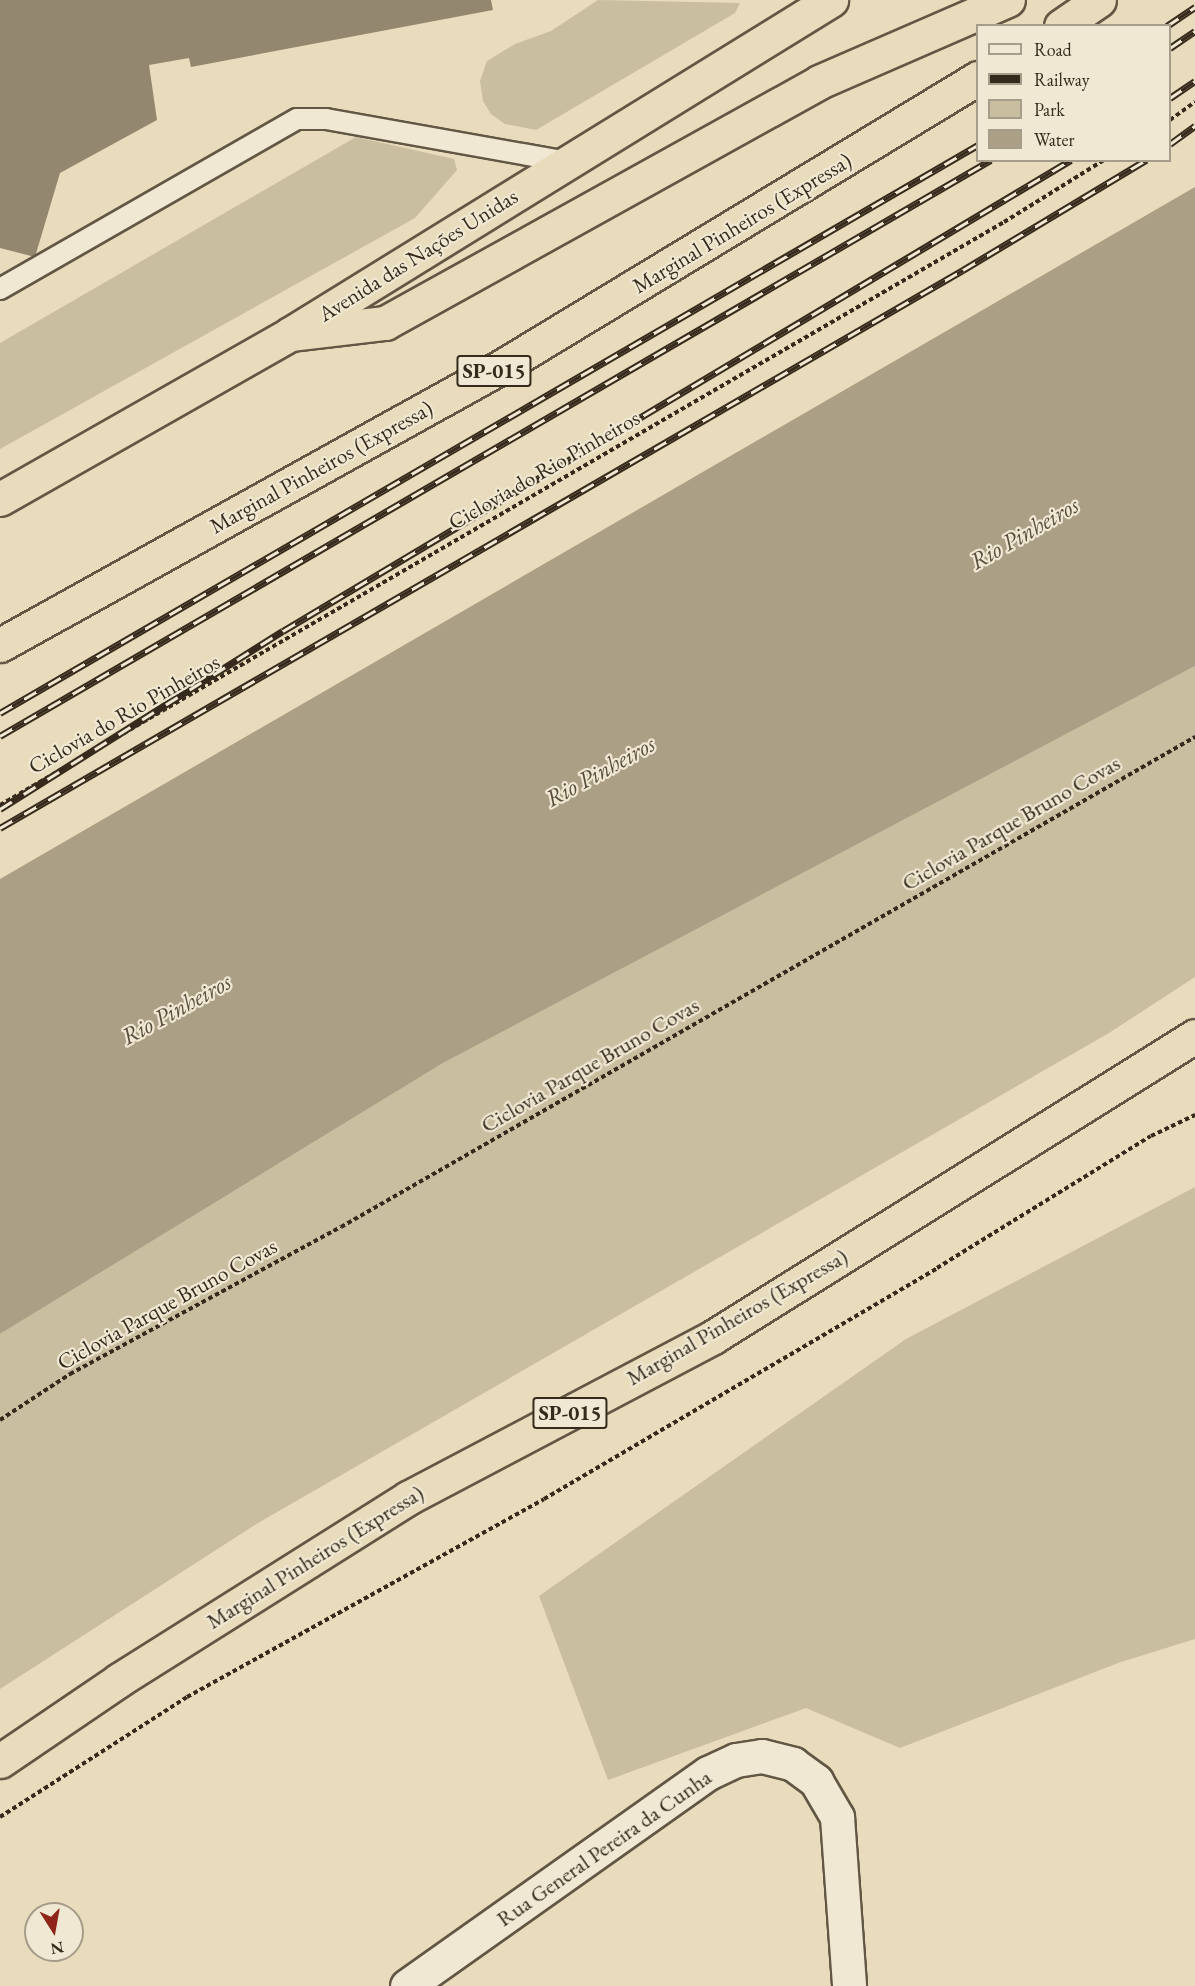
<!DOCTYPE html>
<meta charset="utf-8">
<style>
body{margin:0}
#map{position:relative;width:1195px;height:1986px;overflow:hidden;background:#e8dcbc;font-family:"EB Garamond",serif}
div>[style]{position:absolute}
[style*='--x']{left:calc(var(--x)*1px);top:calc(var(--y)*1px);width:calc(var(--w)*1px);rotate:calc(var(--a)*1deg)}
.green>*{inset:0;background:#cabea1}
.water>*{inset:0;background:#ab9f86}
.building>*{inset:0;background:#93876f}
.path>*{height:4px;margin-top:-2px;transform-origin:0;background:repeating-linear-gradient(90deg,#362a1c 0 4.5px,transparent 0 7.5px)}
.roads{filter:drop-shadow(2px 0 #625644) drop-shadow(-2px 0 #625644) drop-shadow(0 2px #625644) drop-shadow(0 -2px #625644)}
.service>*{height:20px;margin:-10px;padding:0 10px;transform-origin:10px;border-radius:10px;background:#f0e8d3}
.minor>*{height:33px;margin:-16.5px;padding:0 16.5px;transform-origin:16.5px;border-radius:16.5px;background:#f0e8d3}
.trunk>*{height:33px;margin:-16.5px;padding:0 16.5px;transform-origin:16.5px;border-radius:16.5px;background:#e8dcbc}
.motorway>*{height:33px;margin:-16.5px;padding:0 16.5px;transform-origin:16.5px;border-radius:16.5px;background:#e8dcbc}
.rail>*{height:7px;margin-top:-3.5px;transform-origin:0;background:repeating-linear-gradient(90deg,#f0e8d3 0 14px,#362a1c 0 28px);box-sizing:border-box;border-block:2px solid #362a1c}
span{translate:-50% -50%;white-space:nowrap;text-align:center;line-height:1.15;-webkit-text-stroke:4.5px #f0e8d3;paint-order:stroke}
.shield-label span{padding:2px 4px;background:#f0e8d3;border:2px solid;border-radius:4px;-webkit-text-stroke-width:0}
.shield-label{font-size:21px;color:#362a1c;font-weight:700}
.street-label{font-size:22px;color:#362a1c}
.water-label{font-size:24px;color:#594d3c;font-style:italic}
.legend{position:absolute;left:976px;top:24px;width:195px;height:138px;box-sizing:border-box;background:#f0e8d3;border:2px solid #a69c8a;margin:0;padding:8px 10px;list-style:none;font-size:18px;color:#362a1c}
.legend li{display:flex;align-items:center;gap:12px;height:30px}
.legend b{width:30px;border:2px solid #a69c8a}
.north{position:absolute;left:24px;top:1902px;width:60px;height:60px;box-sizing:border-box;background:#f0e8d3;border:2px solid #a69c8a;border-radius:50%;rotate:169deg;font-size:16px;font-weight:700;line-height:24px;text-align:center;color:#362a1c}
.north::after{content:'';display:block;margin:auto;width:21px;height:27px;background:#8f2418;clip-path:polygon(50% 0,100% 100%,50% 72%,0 100%)}
</style>
<div id="map">
<div class="green">
<i style="clip-path:polygon(598px 0,740px 3px,735px 13px,536px 130px,505px 124px,491px 114px,483px 101px,480px 81px,487px 61px,515px 44px,551px 31px)"></i>
<i style="clip-path:polygon(356px 137px,454px 159px,457px 170px,415px 218px,0 449px,0 343px)"></i>
<i style="clip-path:polygon(1195px 666px,1195px 977px,1109px 1033px,258px 1523px,0 1689px,0 1334px,443px 1063px)"></i>
<i style="clip-path:polygon(1195px 1187px,1195px 1639px,1118px 1663px,900px 1748px,806px 1708px,608px 1780px,539px 1596px,906px 1339px)"></i>
</div>
<div class="water">
<i style="clip-path:polygon(1195px 187px,1195px 666px,443px 1063px,0 1334px,0 879px)"></i>
</div>
<div class="building">
<i style="clip-path:polygon(0 0,491px 0,493px 10px,191px 67px,189px 58px,149px 65px,157px 120px,60px 173px,35px 257px,0 248px)"></i>
</div>
<div class="path">
<i style="--x:1170;--y:120;--w:31;--a:-36"></i>
<i style="--x:0;--y:805;--w:1161;--a:-30.14"></i>
<i style="--x:1004;--y:222;--w:118;--a:-31.8"></i>
<i style="--x:0;--y:1420;--w:84;--a:-33.3"></i>
<i style="--x:70;--y:1374;--w:308;--a:-28.5"></i>
<i style="--x:341;--y:1227;--w:985;--a:-29.85"></i>
<i style="--x:0;--y:1817;--w:222;--a:-32.7"></i>
<i style="--x:187;--y:1697;--w:408;--a:-29"></i>
<i style="--x:544;--y:1499;--w:456;--a:-30.4"></i>
<i style="--x:937;--y:1268;--w:251;--a:-31.7"></i>
<i style="--x:1151;--y:1136;--w:49;--a:-25.5"></i>
</div>
<div class="roads">
<div class="service">
<i style="--x:0;--y:289;--w:342;--a:-29.8"></i>
<i style="--x:297;--y:119;--w:29;--a:0"></i>
<i style="--x:326;--y:119;--w:246;--a:10.1"></i>
</div>
<div class="minor">
<i style="--x:407;--y:1986;--w:369;--a:-35.3"></i>
<i style="--x:708;--y:1773;--w:31;--a:-25"></i>
<i style="--x:736;--y:1760;--w:26;--a:-9"></i>
<i style="--x:762;--y:1756;--w:32;--a:14"></i>
<i style="--x:793;--y:1764;--w:29;--a:36"></i>
<i style="--x:816;--y:1781;--w:42;--a:59.7"></i>
<i style="--x:837;--y:1817;--w:169;--a:85.9"></i>
</div>
<div class="trunk">
<i style="--x:0;--y:499;--w:334;--a:-29.6"></i>
<i style="--x:290;--y:334;--w:636;--a:-31.69"></i>
</div>
<div class="motorway">
<i style="--x:1061;--y:26;--w:46;--a:-34.4"></i>
<i style="--x:290;--y:334;--w:96;--a:-6.6"></i>
<i style="--x:385;--y:323;--w:496;--a:-29"></i>
<i style="--x:819;--y:82;--w:206;--a:-23.5"></i>
<i style="--x:0;--y:645;--w:573;--a:-29.03"></i>
<i style="--x:501;--y:367;--w:558;--a:-31.21"></i>
<i style="--x:0;--y:1761;--w:144;--a:-34.2"></i>
<i style="--x:119;--y:1680;--w:342;--a:-32.2"></i>
<i style="--x:408;--y:1498;--w:345;--a:-27.8"></i>
<i style="--x:713;--y:1337;--w:568;--a:-31.98"></i>
</div>
</div>
<div class="rail">
<i style="--x:1167;--y:26;--w:34;--a:-34"></i>
<i style="--x:1170;--y:48;--w:30;--a:-34"></i>
<i style="--x:1170;--y:98;--w:30;--a:-34"></i>
<i style="--x:1170;--y:144;--w:31;--a:-36"></i>
<i style="--x:0;--y:713;--w:1131;--a:-30.15"></i>
<i style="--x:0;--y:736;--w:1146;--a:-30.17"></i>
<i style="--x:0;--y:809;--w:334;--a:-32.2"></i>
<i style="--x:283;--y:631;--w:918;--a:-30.87"></i>
<i style="--x:0;--y:828;--w:1113;--a:-30.09"></i>
<i style="--x:963;--y:270;--w:214;--a:-31"></i>
</div>
<div class="shield-label">
<span style="left:494px;top:371px">SP-015</span>
<span style="left:570px;top:1413px">SP-015</span>
</div>
<div class="street-label">
<span style="left:742px;top:223px;rotate:-31deg">Marginal Pinheiros (Expressa)</span>
<span style="left:418px;top:255px;rotate:-32deg">Avenida das Nações Unidas</span>
<span style="left:321px;top:467px;rotate:-29deg">Marginal Pinheiros (Expressa)</span>
<span style="left:544px;top:470px;rotate:-30deg">Ciclovia do Rio Pinheiros</span>
<span style="left:124px;top:714px;rotate:-30deg">Ciclovia do Rio Pinheiros</span>
<span style="left:1011px;top:823px;rotate:-30deg">Ciclovia Parque Bruno Covas</span>
<span style="left:590px;top:1065px;rotate:-30deg">Ciclovia Parque Bruno Covas</span>
<span style="left:167px;top:1304px;rotate:-29deg">Ciclovia Parque Bruno Covas</span>
<span style="left:737px;top:1317px;rotate:-30deg">Marginal Pinheiros (Expressa)</span>
<span style="left:315px;top:1557px;rotate:-32deg">Marginal Pinheiros (Expressa)</span>
<span style="left:604px;top:1848px;rotate:-35deg">Rua General Pereira da Cunha</span>
</div>
<div class="water-label">
<span style="left:1024px;top:533px;rotate:-30deg">Rio Pinheiros</span>
<span style="left:600px;top:771px;rotate:-29deg">Rio Pinheiros</span>
<span style="left:176px;top:1009px;rotate:-29deg">Rio Pinheiros</span>
</div>
<ul class="legend">
<li><b style="height:8px;background:#f0e8d3"></b>Road</li>
<li><b style="height:8px;background:#362a1c"></b>Railway</li>
<li><b style="height:16px;background:#cabea1"></b>Park</li>
<li><b style="height:16px;background:#ab9f86"></b>Water</li>
</ul>
<div class="north">N</div>
</div>
